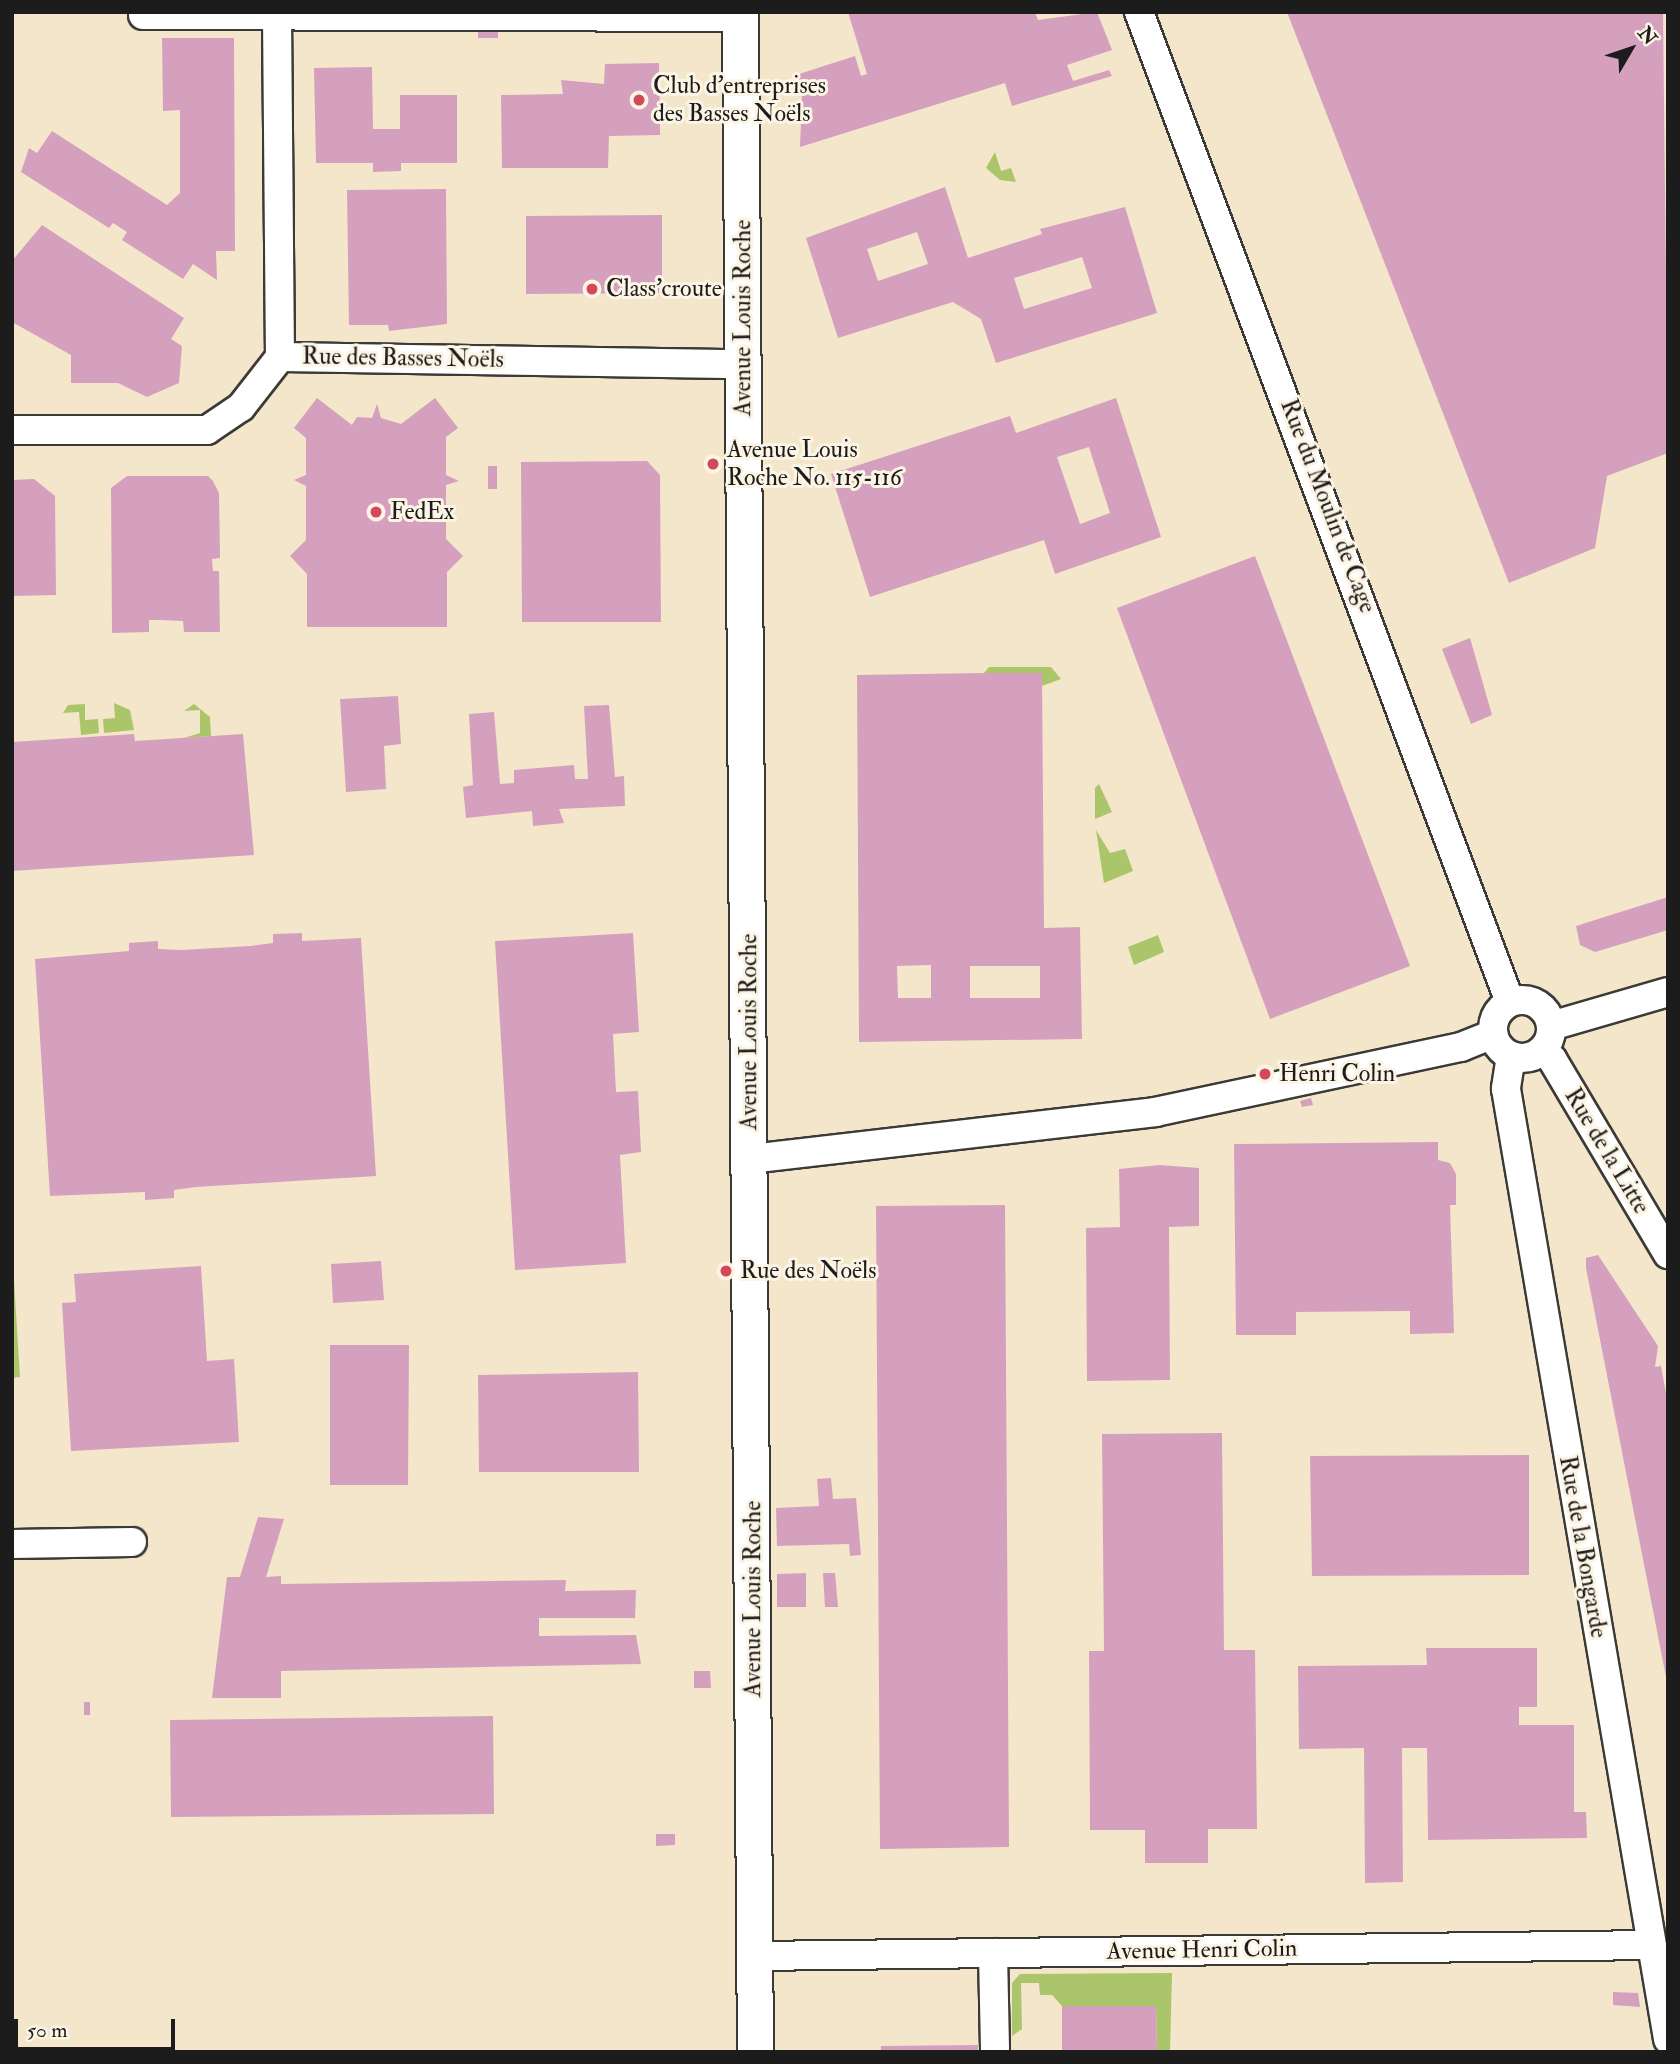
<!DOCTYPE html>
<meta charset="utf-8">
<style>
body{margin:0}
#map{position:relative;width:1680px;height:2064px;overflow:hidden;background:#f4e6ca;font-family:"IM FELL Double Pica",serif}
div>[style]{position:absolute}
[style*='--x']{left:calc(var(--x)*1px);top:calc(var(--y)*1px);width:calc(var(--w)*1px);rotate:calc(var(--a)*1deg)}
.green>*{inset:0;background:#abc56b}
.building>*{inset:0;background:#d5a0be}
.roads{filter:drop-shadow(2px 0 #3c3a36) drop-shadow(-2px 0 #3c3a36) drop-shadow(0 2px #3c3a36) drop-shadow(0 -2px #3c3a36)}
.minor>*{height:28px;margin:-14px;padding:0 14px;transform-origin:14px;border-radius:14px;background:#fff}
.minor>.ring{margin:-14px;padding:0;box-sizing:content-box;background:none;border:28px solid #fff;border-radius:50%}
.major>*{height:35px;margin:-17.5px;padding:0 17.5px;transform-origin:17.5px;border-radius:17.5px;background:#fff}
.dots>*{width:19px;height:19px;translate:-50% -50%;box-sizing:border-box;border:4px solid #fcf5e5;border-radius:50%}
span{translate:-50% -50%;white-space:nowrap;text-align:center;line-height:1.15;-webkit-text-stroke:6px #fcf5e5;paint-order:stroke}
.poi-label{font-size:24px;color:#1c1c1c}
.left{translate:0 -50%;text-align:left}
.street-label{font-size:24px;color:#1c1c1c}
.frame{position:absolute;inset:0;border:14px solid #1c1c1c;pointer-events:none}
.north{position:absolute;left:1596px;top:14px;width:70px;height:70px;-webkit-text-stroke:5px #fcf5e5;paint-order:stroke;rotate:51deg;font-size:19px;font-weight:700;line-height:28px;text-align:center;color:#1c1c1c}
.north::after{content:'';display:block;margin:auto;width:24px;height:32px;background:#1c1c1c;clip-path:polygon(50% 0,100% 100%,50% 72%,0 100%)}
.scale{position:absolute;left:14px;top:2019px;width:161px;height:32px;box-sizing:border-box;border:4px solid #1c1c1c;border-top:0;padding-left:9px;font-size:21px;line-height:24px;white-space:nowrap;color:#1c1c1c;-webkit-text-stroke:5px #fcf5e5;paint-order:stroke}
</style>
<div id="map">
<div class="green">
<i style="clip-path:polygon(995px 152px,1001px 171px,1011px 168px,1016px 182px,1000px 180px,986px 168px)"></i>
<i style="clip-path:polygon(989px 667px,1051px 667px,1061px 679px,1042px 686px,1041px 673px,984px 673px)"></i>
<i style="clip-path:polygon(114px 703px,130px 710px,134px 730px,104px 733px,103px 719px,115px 718px)"></i>
<i style="clip-path:polygon(85px 704px,85px 720px,98px 719px,99px 733px,81px 735px,79px 712px,63px 713px,68px 705px)"></i>
<i style="clip-path:polygon(194px 704px,210px 717px,211px 736px,184px 738px,200px 733px,200px 710px,184px 711px)"></i>
<i style="clip-path:polygon(1099px 784px,1112px 812px,1095px 819px,1095px 788px)"></i>
<i style="clip-path:polygon(1096px 830px,1110px 853px,1125px 849px,1133px 871px,1104px 883px)"></i>
<i style="clip-path:polygon(1158px 935px,1164px 952px,1134px 965px,1128px 947px)"></i>
<i style="clip-path:polygon(12px 1248px,20px 1377px,12px 1378px)"></i>
<i style="clip-path:polygon(1172px 1973px,1170px 2052px,1157px 2052px,1156px 2006px,1062px 2006px,1052px 1995px,1040px 1995px,1039px 1983px,1021px 1983px,1022px 2029px,1012px 2036px,1012px 1983px,1020px 1974px)"></i>
</div>
<div class="building">
<i style="clip-path:polygon(848px 12px,1035px 12px,1038px 20px,1097px 12px,1112px 50px,1067px 65px,1073px 81px,1109px 70px,1112px 76px,1012px 106px,1005px 83px,800px 147px,802px 94px,796px 75px,855px 56px,861px 76px,867px 74px)"></i>
<i style="clip-path:polygon(1287px 12px,1663px 12px,1668px 453px,1607px 476px,1595px 548px,1509px 583px)"></i>
<i style="clip-path:polygon(478px 31px,498px 31px,498px 38px,478px 38px)"></i>
<i style="clip-path:polygon(162px 38px,234px 38px,235px 251px,216px 251px,217px 280px,193px 264px,183px 279px,122px 240px,127px 232px,113px 223px,109px 228px,21px 172px,29px 148px,37px 153px,52px 131px,167px 205px,180px 193px,180px 110px,163px 111px)"></i>
<i style="clip-path:polygon(659px 63px,660px 135px,609px 136px,608px 168px,502px 168px,501px 95px,563px 94px,561px 80px,604px 84px,605px 64px)"></i>
<i style="clip-path:polygon(372px 67px,373px 129px,400px 129px,400px 95px,457px 95px,457px 163px,401px 163px,401px 171px,373px 172px,373px 163px,316px 163px,314px 68px)"></i>
<i style="clip-path:polygon(evenodd,945px 187px,968px 258px,1042px 234px,1040px 229px,1125px 207px,1157px 313px,996px 363px,981px 319px,953px 302px,838px 338px,806px 238px,945px 187px,917px 232px,928px 264px,878px 281px,867px 249px,917px 232px,945px 187px,1082px 257px,1092px 288px,1024px 309px,1014px 278px,1082px 257px)"></i>
<i style="clip-path:polygon(446px 189px,447px 324px,389px 331px,388px 325px,349px 325px,347px 190px)"></i>
<i style="clip-path:polygon(662px 215px,662px 293px,526px 294px,526px 216px)"></i>
<i style="clip-path:polygon(42px 225px,184px 318px,171px 339px,182px 346px,179px 383px,147px 397px,118px 383px,71px 383px,71px 355px,12px 322px,12px 261px)"></i>
<i style="clip-path:polygon(317px 398px,352px 425px,357px 417px,372px 418px,377px 404px,381px 418px,401px 424px,435px 398px,458px 428px,446px 437px,446px 475px,459px 481px,446px 485px,446px 539px,463px 556px,447px 572px,447px 627px,307px 627px,307px 574px,290px 556px,306px 540px,306px 486px,294px 480px,306px 475px,306px 438px,294px 428px)"></i>
<i style="clip-path:polygon(evenodd,1116px 398px,1161px 537px,1055px 574px,1044px 540px,870px 597px,831px 474px,1010px 416px,1016px 433px,1116px 398px,1089px 447px,1110px 513px,1080px 524px,1057px 457px,1089px 447px)"></i>
<i style="clip-path:polygon(647px 461px,660px 475px,661px 622px,522px 622px,521px 462px)"></i>
<i style="clip-path:polygon(488px 466px,497px 466px,497px 489px,488px 489px)"></i>
<i style="clip-path:polygon(127px 476px,208px 476px,213px 481px,219px 493px,220px 558px,212px 559px,213px 571px,219px 571px,220px 632px,184px 632px,183px 621px,160px 620px,149px 620px,149px 632px,112px 633px,111px 488px)"></i>
<i style="clip-path:polygon(34px 479px,55px 496px,56px 595px,12px 596px,12px 480px)"></i>
<i style="clip-path:polygon(1255px 556px,1410px 966px,1270px 1019px,1117px 608px)"></i>
<i style="clip-path:polygon(1470px 638px,1492px 715px,1471px 724px,1442px 649px)"></i>
<i style="clip-path:polygon(evenodd,984px 673px,1042px 673px,1044px 928px,1080px 927px,1082px 1039px,859px 1042px,857px 675px,984px 673px,931px 965px,931px 998px,898px 998px,897px 966px,931px 965px,984px 673px,970px 966px,1040px 966px,1040px 998px,970px 998px,970px 966px)"></i>
<i style="clip-path:polygon(398px 696px,401px 744px,384px 746px,386px 789px,346px 792px,340px 699px)"></i>
<i style="clip-path:polygon(609px 705px,615px 777px,624px 776px,625px 806px,559px 809px,564px 823px,533px 826px,532px 811px,466px 818px,463px 787px,473px 785px,469px 714px,494px 712px,500px 784px,514px 783px,514px 770px,574px 765px,575px 779px,588px 779px,584px 706px)"></i>
<i style="clip-path:polygon(134px 734px,135px 741px,243px 734px,254px 855px,12px 871px,12px 742px)"></i>
<i style="clip-path:polygon(1668px 897px,1668px 930px,1595px 952px,1580px 945px,1576px 926px)"></i>
<i style="clip-path:polygon(302px 933px,302px 941px,361px 938px,376px 1176px,196px 1187px,174px 1190px,174px 1198px,145px 1200px,145px 1192px,50px 1196px,35px 959px,129px 951px,129px 943px,158px 941px,158px 949px,181px 950px,251px 946px,273px 943px,273px 934px)"></i>
<i style="clip-path:polygon(633px 933px,639px 1032px,613px 1034px,616px 1092px,638px 1091px,641px 1152px,620px 1155px,626px 1263px,515px 1270px,495px 941px)"></i>
<i style="clip-path:polygon(1311px 1098px,1313px 1105px,1302px 1107px,1300px 1101px)"></i>
<i style="clip-path:polygon(1438px 1142px,1438px 1160px,1450px 1163px,1456px 1174px,1456px 1205px,1450px 1205px,1454px 1333px,1410px 1334px,1410px 1311px,1296px 1312px,1296px 1335px,1236px 1335px,1234px 1144px)"></i>
<i style="clip-path:polygon(1160px 1165px,1199px 1168px,1199px 1226px,1169px 1227px,1170px 1380px,1087px 1381px,1086px 1228px,1120px 1227px,1119px 1169px)"></i>
<i style="clip-path:polygon(1005px 1205px,1009px 1847px,880px 1849px,876px 1206px)"></i>
<i style="clip-path:polygon(1598px 1255px,1658px 1346px,1655px 1367px,1661px 1366px,1668px 1404px,1668px 1687px,1586px 1268px,1586px 1258px)"></i>
<i style="clip-path:polygon(381px 1261px,384px 1300px,333px 1303px,331px 1264px)"></i>
<i style="clip-path:polygon(201px 1266px,207px 1361px,234px 1359px,239px 1442px,71px 1451px,62px 1303px,76px 1302px,74px 1274px)"></i>
<i style="clip-path:polygon(330px 1345px,409px 1345px,408px 1485px,330px 1485px)"></i>
<i style="clip-path:polygon(638px 1372px,639px 1472px,479px 1472px,478px 1375px)"></i>
<i style="clip-path:polygon(1222px 1433px,1224px 1650px,1255px 1650px,1257px 1829px,1208px 1829px,1208px 1863px,1145px 1863px,1145px 1830px,1090px 1830px,1089px 1651px,1104px 1651px,1102px 1434px)"></i>
<i style="clip-path:polygon(1529px 1455px,1529px 1575px,1312px 1576px,1310px 1456px)"></i>
<i style="clip-path:polygon(831px 1478px,833px 1499px,856px 1498px,861px 1555px,850px 1556px,849px 1544px,777px 1546px,776px 1508px,819px 1506px,817px 1479px)"></i>
<i style="clip-path:polygon(258px 1517px,284px 1519px,266px 1577px,281px 1576px,281px 1584px,566px 1580px,565px 1591px,636px 1590px,635px 1618px,539px 1618px,539px 1636px,636px 1635px,641px 1664px,281px 1671px,281px 1698px,212px 1698px,227px 1577px,240px 1577px)"></i>
<i style="clip-path:polygon(806px 1573px,806px 1607px,777px 1607px,777px 1574px)"></i>
<i style="clip-path:polygon(823px 1573px,835px 1573px,838px 1607px,825px 1607px)"></i>
<i style="clip-path:polygon(1426px 1648px,1537px 1648px,1537px 1707px,1519px 1707px,1519px 1725px,1574px 1725px,1574px 1812px,1586px 1812px,1587px 1838px,1428px 1840px,1427px 1748px,1402px 1748px,1403px 1882px,1365px 1883px,1364px 1748px,1299px 1749px,1298px 1666px,1427px 1665px)"></i>
<i style="clip-path:polygon(694px 1671px,710px 1671px,711px 1688px,694px 1688px)"></i>
<i style="clip-path:polygon(84px 1702px,90px 1702px,90px 1715px,84px 1715px)"></i>
<i style="clip-path:polygon(493px 1716px,494px 1814px,171px 1817px,170px 1720px)"></i>
<i style="clip-path:polygon(656px 1834px,675px 1834px,675px 1845px,656px 1846px)"></i>
<i style="clip-path:polygon(1613px 1992px,1638px 1993px,1640px 2007px,1613px 2005px)"></i>
<i style="clip-path:polygon(1062px 2006px,1156px 2006px,1157px 2052px,1062px 2052px)"></i>
<i style="clip-path:polygon(978px 2045px,978px 2052px,881px 2052px,881px 2046px)"></i>
</div>
<div class="roads">
<div class="minor">
<i style="--x:1139;--y:12;--w:1057;--a:69.46"></i>
<i style="--x:143;--y:15;--w:597;--a:0.19"></i>
<i style="--x:277;--y:15;--w:342;--a:89.5"></i>
<i style="--x:280;--y:357;--w:463;--a:0.9"></i>
<i style="--x:12;--y:430;--w:195;--a:0"></i>
<i style="--x:207;--y:430;--w:41;--a:-34.1"></i>
<i style="--x:241;--y:407;--w:63;--a:-52"></i>
<i class="ring" style="left:1493px;top:1000px;width:30px;height:30px"></i>
<i style="--x:1551;--y:1026;--w:122;--a:-16.2"></i>
<i style="--x:1541;--y:1051;--w:14;--a:36"></i>
<i style="--x:1552;--y:1059;--w:227;--a:59.3"></i>
<i style="--x:1511;--y:1056;--w:33;--a:99"></i>
<i style="--x:1506;--y:1089;--w:964;--a:80.32"></i>
<i style="--x:750;--y:1159;--w:408;--a:-6.6"></i>
<i style="--x:1155;--y:1112;--w:313;--a:-12"></i>
<i style="--x:1461;--y:1047;--w:35;--a:-22"></i>
<i style="--x:12;--y:1544;--w:120;--a:-1"></i>
<i style="--x:993;--y:1953;--w:99;--a:88.8"></i>
<i style="--x:754;--y:1956;--w:896;--a:-0.7"></i>
</div>
<div class="major">
<i style="--x:740;--y:12;--w:2040;--a:89.58"></i>
</div>
</div>
<div class="dots">
<i style="left:639px;top:100px;background:#d1495b"></i>
<i style="left:592px;top:289px;background:#d1495b"></i>
<i style="left:713px;top:464px;background:#d1495b"></i>
<i style="left:376px;top:512px;background:#d1495b"></i>
<i style="left:1265px;top:1074px;background:#d1495b"></i>
<i style="left:726px;top:1271px;background:#d1495b"></i>
</div>
<div class="poi-label">
<span class="left" style="left:653px;top:100px">Club d’entreprises<br>des Basses Noëls</span>
<span class="left" style="left:606px;top:289px">Class'croute</span>
<span class="left" style="left:727px;top:464px">Avenue Louis<br>Roche No. 115-116</span>
<span class="left" style="left:390px;top:512px">FedEx</span>
<span class="left" style="left:1279px;top:1074px">Henri Colin</span>
<span class="left" style="left:740px;top:1271px">Rue des Noëls</span>
</div>
<div class="street-label">
<span style="left:743px;top:318px;rotate:-90deg">Avenue Louis Roche</span>
<span style="left:403px;top:358px;rotate:1deg">Rue des Basses Noëls</span>
<span style="left:1328px;top:506px;rotate:69deg">Rue du Moulin de Cage</span>
<span style="left:749px;top:1032px;rotate:-90deg">Avenue Louis Roche</span>
<span style="left:1607px;top:1151px;rotate:59deg">Rue de la Litte</span>
<span style="left:1583px;top:1547px;rotate:80deg">Rue de la Bongarde</span>
<span style="left:753px;top:1599px;rotate:-90deg">Avenue Louis Roche</span>
<span style="left:1202px;top:1950px;rotate:-1deg">Avenue Henri Colin</span>
</div>
<div class="frame"></div>
<div class="north">N</div>
<div class="scale">50 m</div>
</div>
